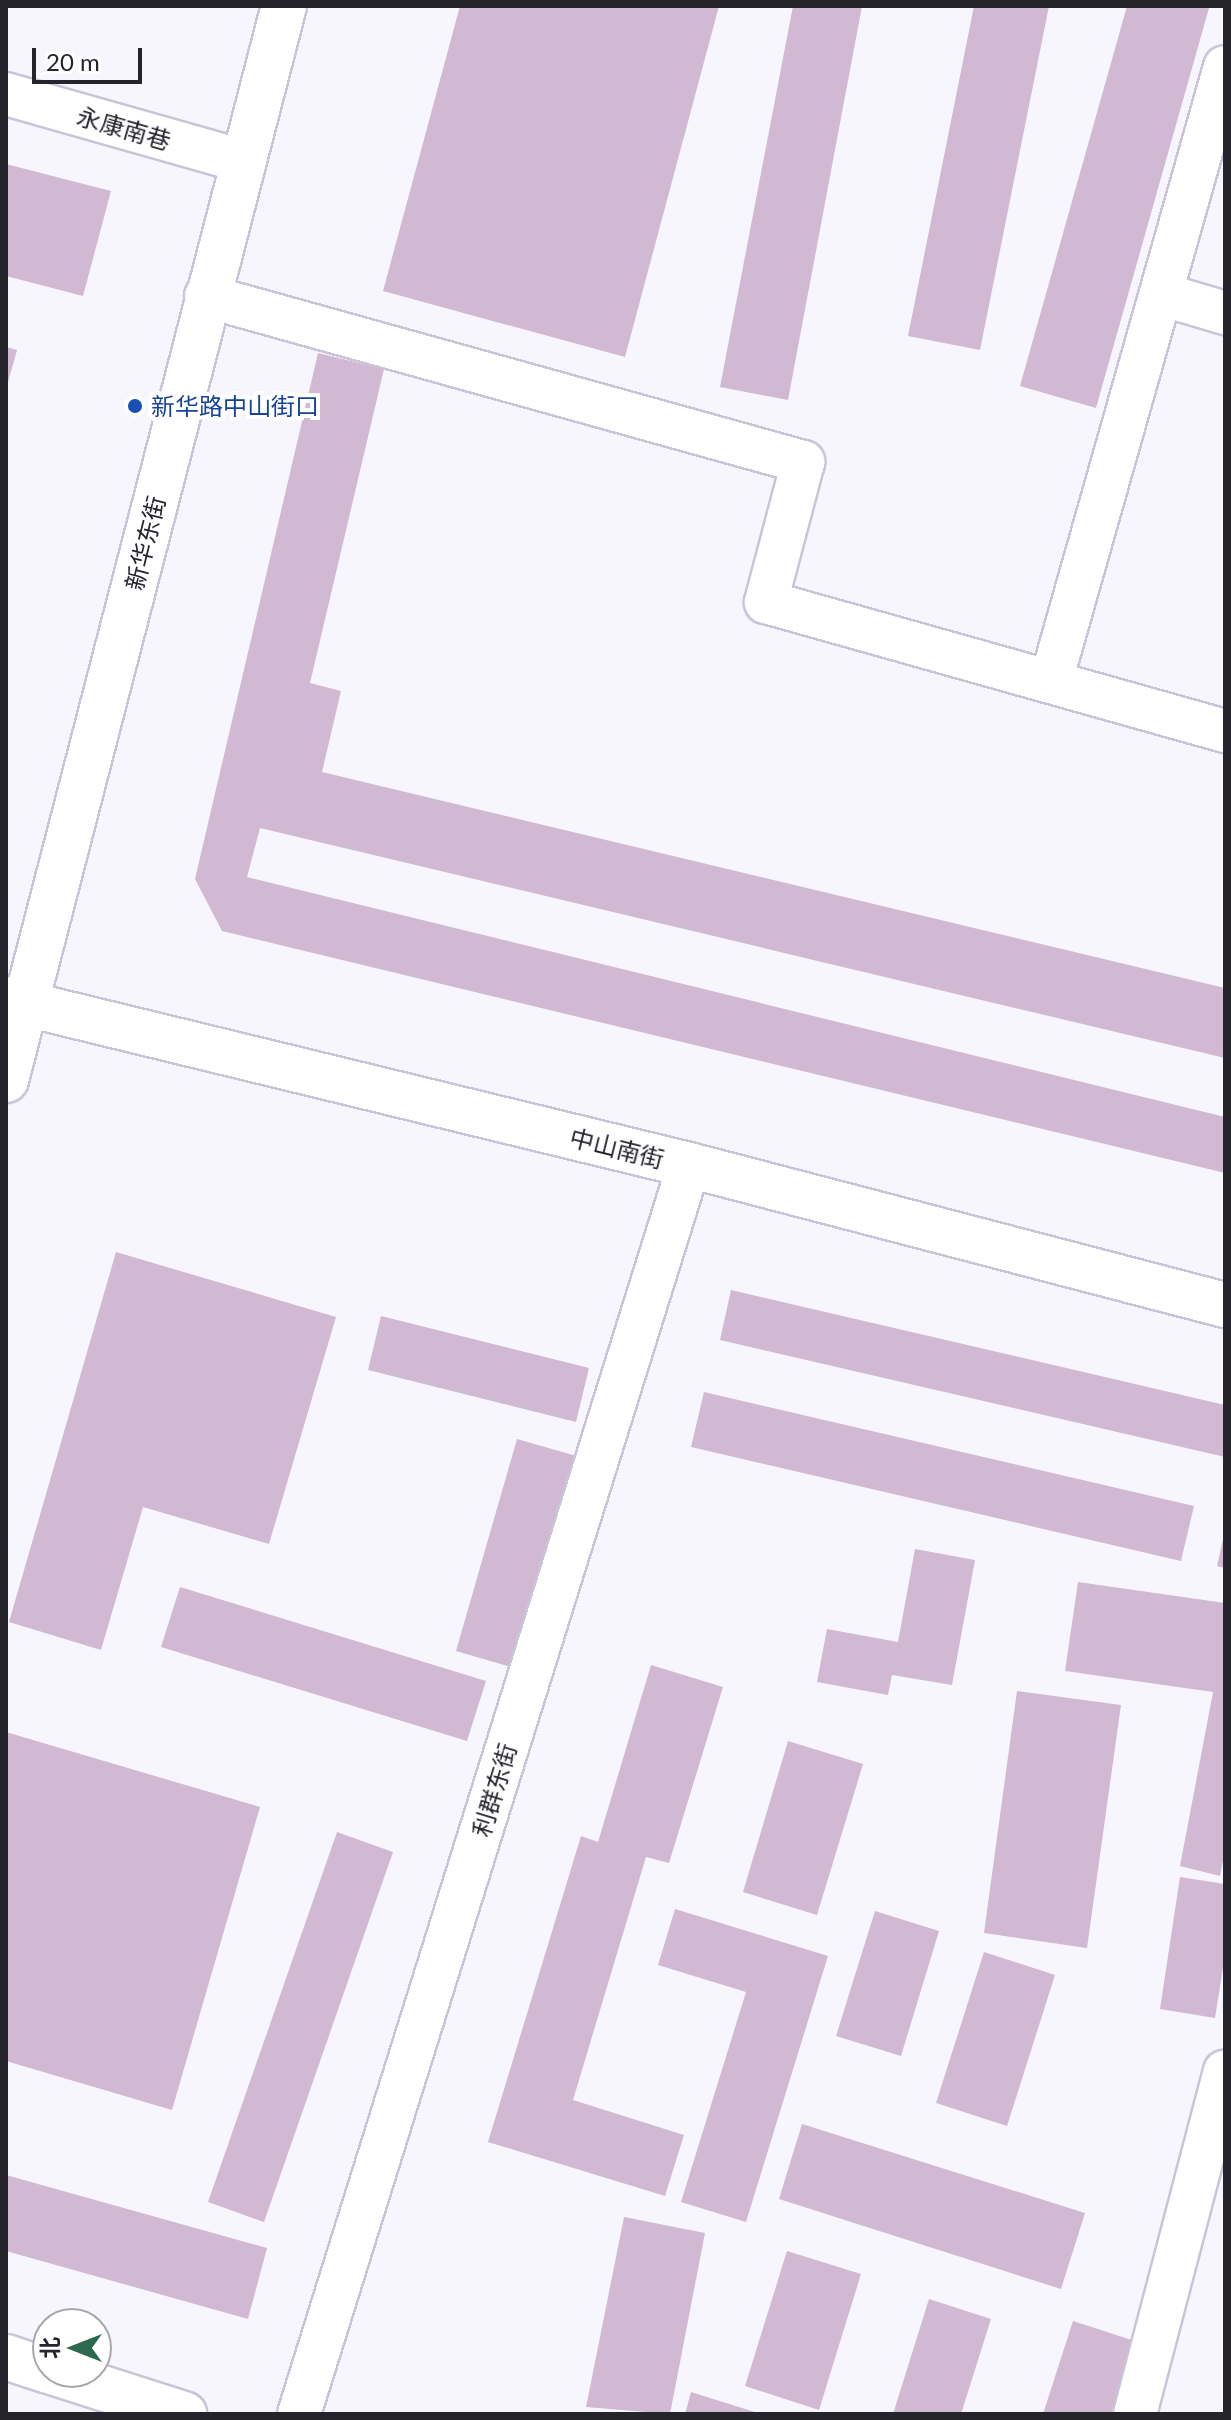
<!DOCTYPE html>
<meta charset="utf-8">
<style>
body{margin:0}
#map{position:relative;width:1231px;height:2420px;overflow:hidden;background:#f7f5fd;font-family:Lato,"Noto Sans SC",sans-serif}
div>[style]{position:absolute}
[style*='--x']{left:calc(var(--x)*1px);top:calc(var(--y)*1px);width:calc(var(--w)*1px);rotate:calc(var(--a)*1deg)}
.building>*{inset:0;background:#d2b9d3}
.roads{filter:drop-shadow(2px 0 #cac4d8) drop-shadow(-2px 0 #cac4d8) drop-shadow(0 2px #cac4d8) drop-shadow(0 -2px #cac4d8)}
.street>*{height:42px;margin:-21px;padding:0 21px;transform-origin:21px;border-radius:21px;background:#fff}
.secondary>*{height:44px;margin:-22px;padding:0 22px;transform-origin:22px;border-radius:22px;background:#fff}
.dots>*{width:22px;height:22px;translate:-50% -50%;box-sizing:border-box;border:4px solid #fff;border-radius:50%}
span{translate:-50% -50%;white-space:nowrap;text-align:center;line-height:1.15;-webkit-text-stroke:8px #fff;paint-order:stroke}
.street-label{font-size:24px;color:#25232b}
.transit-label{font-size:24px;color:#164399}
.left{translate:0 -50%;text-align:left}
.frame{position:absolute;inset:0;border:8px solid #25232b;pointer-events:none}
.north{position:absolute;left:32px;top:2308px;width:80px;height:80px;box-sizing:border-box;background:#fff;border:2px solid #a8a7aa;border-radius:50%;rotate:270deg;font-size:22px;font-weight:700;line-height:32px;text-align:center;color:#25232b}
.north::after{content:'';display:block;margin:auto;width:28px;height:36px;background:#2d6851;clip-path:polygon(50% 0,100% 100%,50% 72%,0 100%)}
.scale{position:absolute;left:32px;top:48px;width:110px;height:36px;box-sizing:border-box;border:4px solid #25232b;border-top:0;padding-left:10px;font-size:24px;line-height:28px;white-space:nowrap;color:#25232b;-webkit-text-stroke:6px #fff;paint-order:stroke}
</style>
<div id="map">
<div class="building">
<i style="clip-path:polygon(460px 6px,719px 6px,625px 357px,383px 291px)"></i>
<i style="clip-path:polygon(793px 6px,862px 6px,788px 400px,720px 387px)"></i>
<i style="clip-path:polygon(974px 6px,1049px 6px,980px 350px,908px 336px)"></i>
<i style="clip-path:polygon(1127px 6px,1209px 8px,1096px 408px,1020px 386px)"></i>
<i style="clip-path:polygon(6px 164px,111px 191px,83px 296px,6px 276px)"></i>
<i style="clip-path:polygon(6px 347px,17px 350px,7px 386px,6px 386px)"></i>
<i style="clip-path:polygon(318px 353px,384px 369px,310px 683px,341px 691px,322px 772px,1225px 988px,1225px 1058px,260px 828px,247px 877px,1225px 1117px,1225px 1173px,222px 931px,195px 879px)"></i>
<i style="clip-path:polygon(116px 1252px,336px 1317px,269px 1544px,143px 1507px,101px 1650px,9px 1622px)"></i>
<i style="clip-path:polygon(731px 1290px,1225px 1405px,1225px 1457px,720px 1340px)"></i>
<i style="clip-path:polygon(381px 1316px,589px 1368px,576px 1422px,368px 1370px)"></i>
<i style="clip-path:polygon(704px 1392px,1194px 1506px,1181px 1561px,691px 1447px)"></i>
<i style="clip-path:polygon(517px 1439px,580px 1457px,518px 1669px,456px 1651px)"></i>
<i style="clip-path:polygon(1224px 1535px,1225px 1535px,1225px 1568px,1217px 1566px)"></i>
<i style="clip-path:polygon(915px 1549px,975px 1560px,952px 1685px,892px 1675px,888px 1695px,817px 1682px,827px 1629px,898px 1642px)"></i>
<i style="clip-path:polygon(1078px 1582px,1225px 1603px,1225px 1850px,1220px 1876px,1180px 1866px,1213px 1692px,1065px 1671px)"></i>
<i style="clip-path:polygon(180px 1587px,486px 1681px,467px 1741px,161px 1647px)"></i>
<i style="clip-path:polygon(651px 1665px,723px 1687px,669px 1863px,646px 1857px,573px 2100px,684px 2135px,665px 2196px,488px 2142px,581px 1836px,598px 1842px)"></i>
<i style="clip-path:polygon(1017px 1691px,1121px 1705px,1087px 1948px,984px 1933px)"></i>
<i style="clip-path:polygon(6px 1732px,260px 1807px,172px 2110px,6px 2061px)"></i>
<i style="clip-path:polygon(788px 1741px,863px 1764px,817px 1915px,743px 1892px)"></i>
<i style="clip-path:polygon(337px 1832px,393px 1852px,264px 2222px,208px 2202px)"></i>
<i style="clip-path:polygon(1180px 1877px,1225px 1884px,1225px 1955px,1215px 2018px,1160px 2009px)"></i>
<i style="clip-path:polygon(675px 1909px,828px 1956px,746px 2222px,681px 2202px,746px 1992px,658px 1965px)"></i>
<i style="clip-path:polygon(875px 1911px,939px 1931px,901px 2056px,836px 2036px)"></i>
<i style="clip-path:polygon(984px 1952px,1055px 1975px,1007px 2126px,936px 2103px)"></i>
<i style="clip-path:polygon(802px 2124px,1085px 2213px,1061px 2289px,779px 2199px)"></i>
<i style="clip-path:polygon(6px 2175px,267px 2248px,248px 2319px,6px 2251px)"></i>
<i style="clip-path:polygon(624px 2217px,705px 2233px,670px 2414px,586px 2407px)"></i>
<i style="clip-path:polygon(787px 2251px,861px 2274px,819px 2410px,745px 2386px)"></i>
<i style="clip-path:polygon(929px 2299px,991px 2319px,961px 2414px,893px 2414px)"></i>
<i style="clip-path:polygon(1073px 2321px,1144px 2344px,1122px 2414px,1043px 2414px)"></i>
<i style="clip-path:polygon(691px 2392px,758px 2413px,758px 2414px,685px 2414px)"></i>
</div>
<div class="roads">
<div class="street">
<i style="--x:6;--y:94;--w:245;--a:15.8"></i>
<i style="--x:1161;--y:294;--w:67;--a:16.5"></i>
<i style="--x:206;--y:296;--w:620;--a:15.54"></i>
<i style="--x:803;--y:462;--w:145;--a:104.8"></i>
<i style="--x:766;--y:602;--w:477;--a:15.7"></i>
<i style="--x:1051;--y:681;--w:638;--a:-74.18"></i>
<i style="--x:299;--y:2414;--w:1308;--a:-72.66"></i>
<i style="--x:1135;--y:2414;--w:354;--a:-75.3"></i>
</div>
<div class="secondary">
<i style="--x:6;--y:999;--w:703;--a:13.66"></i>
<i style="--x:689;--y:1165;--w:554;--a:14.64"></i>
<i style="--x:6;--y:1080;--w:1109;--a:-75.49"></i>
<i style="--x:6;--y:2357;--w:44;--a:18.4"></i>
<i style="--x:52;--y:2372;--w:139;--a:17.7"></i>
</div>
</div>
<div class="dots">
<i style="left:135px;top:406px;background:#1a4fb4"></i>
</div>
<div class="street-label">
<span style="left:124px;top:128px;rotate:16deg">永康南巷</span>
<span style="left:145px;top:543px;rotate:-76deg">新华东街</span>
<span style="left:617px;top:1148px;rotate:14deg">中山南街</span>
<span style="left:494px;top:1790px;rotate:-73deg">利群东街</span>
</div>
<div class="transit-label">
<span class="left" style="left:151px;top:406px">新华路中山街口</span>
</div>
<div class="frame"></div>
<div class="north">北</div>
<div class="scale">20 m</div>
</div>
